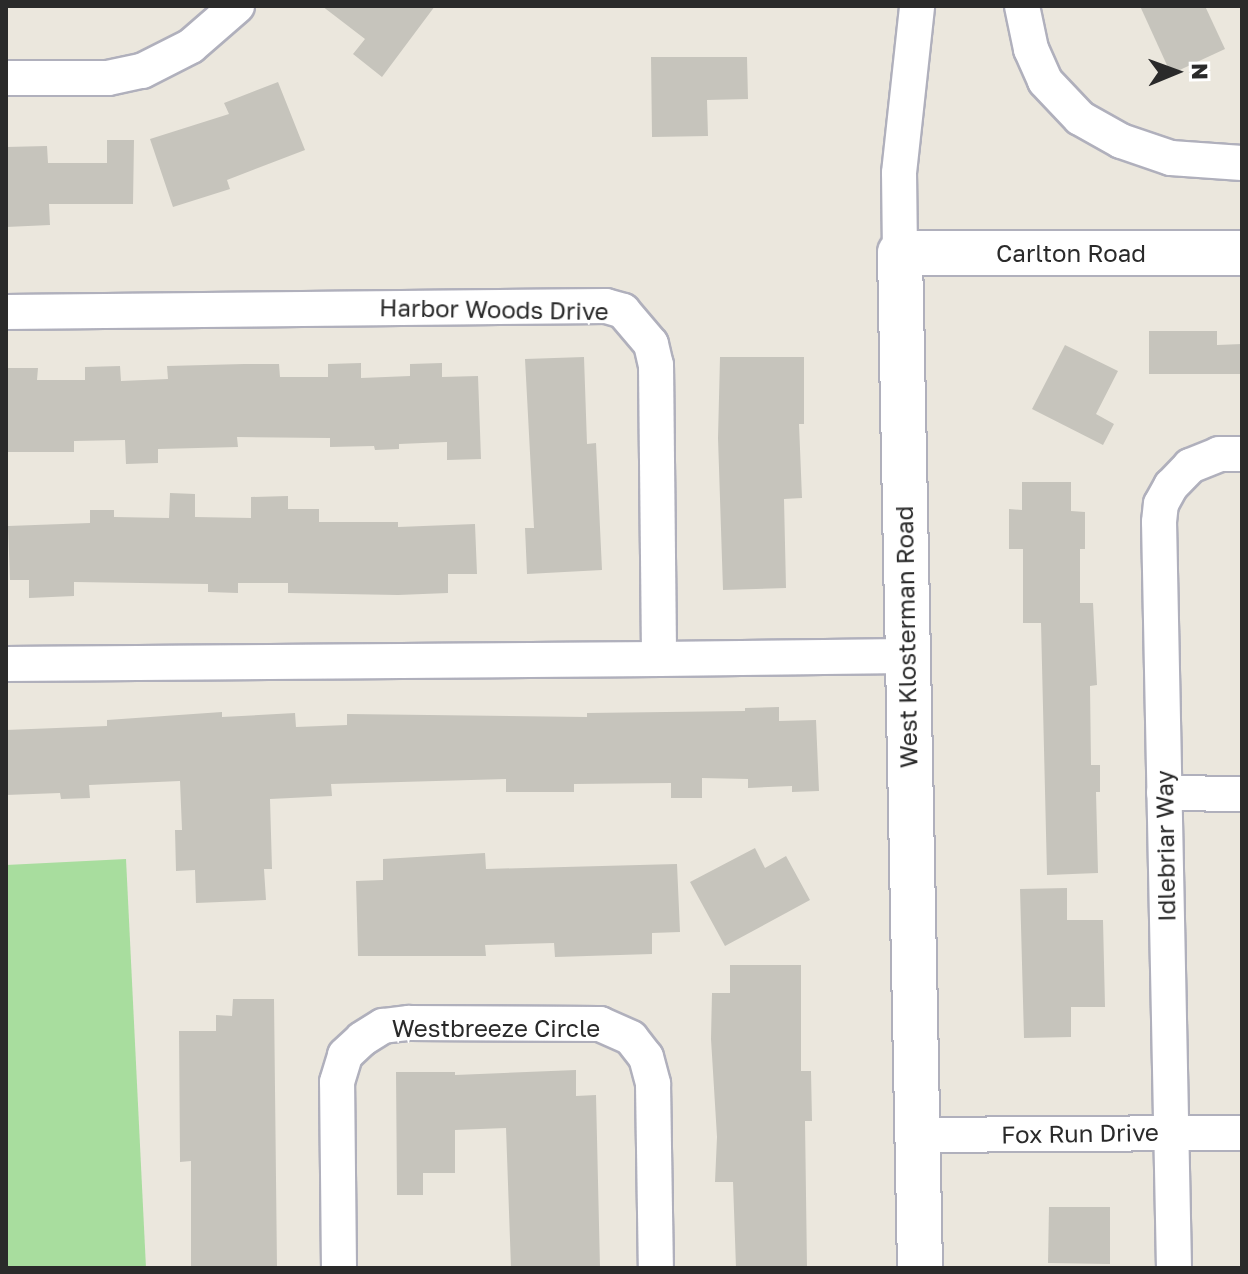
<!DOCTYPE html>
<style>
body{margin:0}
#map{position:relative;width:1248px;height:1274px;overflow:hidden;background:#ebe7dd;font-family:"Golos Text",sans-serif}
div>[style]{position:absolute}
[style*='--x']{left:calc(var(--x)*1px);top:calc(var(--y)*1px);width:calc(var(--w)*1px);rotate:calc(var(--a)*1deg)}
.green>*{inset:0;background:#a8dd9e}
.building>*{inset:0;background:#c6c4bc}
.roads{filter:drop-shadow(2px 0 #b0b0bc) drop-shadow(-2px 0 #b0b0bc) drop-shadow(0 2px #b0b0bc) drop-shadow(0 -2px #b0b0bc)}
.street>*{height:34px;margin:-17px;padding:0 17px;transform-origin:17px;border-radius:17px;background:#fff}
.secondary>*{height:44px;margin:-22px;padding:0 22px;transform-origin:22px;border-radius:22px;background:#fff}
span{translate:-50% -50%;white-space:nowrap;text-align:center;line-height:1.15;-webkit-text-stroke:6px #fff;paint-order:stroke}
.street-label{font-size:24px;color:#2a2a2a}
.frame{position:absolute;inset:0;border:8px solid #2a2a2a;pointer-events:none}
.north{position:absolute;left:1136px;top:32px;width:80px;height:80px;-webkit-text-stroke:6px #fff;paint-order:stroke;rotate:89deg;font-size:22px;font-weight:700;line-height:32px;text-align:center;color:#2a2a2a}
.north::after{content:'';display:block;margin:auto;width:28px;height:36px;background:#2a2a2a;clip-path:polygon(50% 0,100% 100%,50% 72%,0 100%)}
</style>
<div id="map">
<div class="green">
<i style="clip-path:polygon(126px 859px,146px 1268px,6px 1268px,6px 865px)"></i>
</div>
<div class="building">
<i style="clip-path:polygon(322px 6px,435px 6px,382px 77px,353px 54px,365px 39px)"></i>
<i style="clip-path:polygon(1140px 6px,1205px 6px,1225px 49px,1171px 74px)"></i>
<i style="clip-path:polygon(651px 57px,747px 57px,748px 99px,707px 100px,708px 136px,652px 137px)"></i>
<i style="clip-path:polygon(278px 82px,305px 150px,227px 180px,230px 189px,173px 207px,150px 139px,229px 114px,224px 103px)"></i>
<i style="clip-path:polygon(107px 140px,134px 140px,133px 204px,49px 204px,50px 225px,6px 227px,6px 147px,47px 146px,48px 163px,107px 163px)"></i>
<i style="clip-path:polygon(1149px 331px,1217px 331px,1217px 345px,1242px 344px,1242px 374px,1149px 374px)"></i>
<i style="clip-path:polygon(1065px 345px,1118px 371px,1096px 414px,1114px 424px,1103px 445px,1032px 409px)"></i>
<i style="clip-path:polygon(584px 357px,587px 444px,596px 443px,602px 570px,527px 574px,525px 528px,534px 528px,525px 359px)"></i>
<i style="clip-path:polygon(720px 357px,804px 357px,804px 424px,799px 424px,802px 498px,784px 499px,786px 588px,723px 590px,718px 438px)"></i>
<i style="clip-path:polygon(361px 363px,361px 378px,410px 376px,410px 364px,442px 363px,442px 377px,478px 376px,481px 459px,447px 460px,447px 442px,399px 444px,399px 449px,375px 450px,374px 446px,330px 447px,330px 438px,237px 437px,238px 447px,158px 449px,158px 463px,126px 464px,125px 440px,74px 441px,74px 452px,7px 452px,7px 368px,38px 368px,37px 380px,85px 380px,85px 367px,120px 366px,121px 381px,168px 379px,167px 366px,244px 364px,279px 364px,280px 377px,328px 377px,328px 364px)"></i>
<i style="clip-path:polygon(1022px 482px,1071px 482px,1071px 511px,1085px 512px,1085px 549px,1080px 549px,1080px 603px,1093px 603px,1097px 685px,1090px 686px,1091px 765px,1100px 765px,1100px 792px,1096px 792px,1098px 873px,1047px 875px,1041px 623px,1023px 623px,1023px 549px,1009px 549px,1009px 509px,1022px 510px)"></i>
<i style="clip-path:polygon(170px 493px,195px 494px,195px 517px,251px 518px,251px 497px,288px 496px,288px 509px,319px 509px,319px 522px,398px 522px,398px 527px,475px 524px,477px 574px,448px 574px,448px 593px,398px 595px,288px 593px,288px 583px,238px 583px,238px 593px,208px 592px,208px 584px,74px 582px,74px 596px,29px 598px,29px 580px,10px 580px,8px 526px,90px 523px,90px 510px,114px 510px,114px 517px,169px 518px)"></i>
<i style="clip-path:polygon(779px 707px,779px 721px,816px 720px,819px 791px,792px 792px,792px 786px,748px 788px,748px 779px,702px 778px,702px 798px,671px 798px,671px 783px,574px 784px,574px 792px,506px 792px,506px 779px,331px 784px,332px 796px,270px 799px,272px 869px,264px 869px,266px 900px,196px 903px,195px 870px,176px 871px,175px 830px,182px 830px,180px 781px,89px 785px,90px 798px,61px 799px,60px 793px,6px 795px,6px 730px,107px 726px,107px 720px,222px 712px,222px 717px,295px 713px,296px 727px,347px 725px,347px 714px,587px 717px,587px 713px,745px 711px,745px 708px)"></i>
<i style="clip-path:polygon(755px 848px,765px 868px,786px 856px,810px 900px,725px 946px,690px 882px)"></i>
<i style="clip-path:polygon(485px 853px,486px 869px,677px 864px,680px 932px,652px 933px,652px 954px,555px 957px,554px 943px,485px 945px,486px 956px,358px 956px,356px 881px,383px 880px,383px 859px)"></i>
<i style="clip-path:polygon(1067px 888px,1067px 920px,1103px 920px,1105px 1007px,1071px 1007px,1071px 1037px,1024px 1038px,1020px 889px)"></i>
<i style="clip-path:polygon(730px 965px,801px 965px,801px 1071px,811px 1071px,812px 1121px,805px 1121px,807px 1268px,736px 1268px,733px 1182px,715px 1182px,717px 1137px,711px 1039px,712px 993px,730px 993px)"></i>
<i style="clip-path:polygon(233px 999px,274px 999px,277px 1268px,191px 1268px,191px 1161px,180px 1162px,179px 1031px,216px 1031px,216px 1015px,232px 1016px)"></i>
<i style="clip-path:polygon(576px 1070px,576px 1096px,596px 1095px,600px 1268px,511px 1268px,506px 1128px,455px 1130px,455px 1173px,423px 1173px,423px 1195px,397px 1195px,396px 1072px,455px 1072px,455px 1075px)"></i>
<i style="clip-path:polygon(1049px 1207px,1110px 1207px,1110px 1264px,1048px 1263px)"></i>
</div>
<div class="roads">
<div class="street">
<i style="--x:1022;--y:6;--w:44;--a:78.2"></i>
<i style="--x:1031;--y:49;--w:35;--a:66"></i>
<i style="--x:1045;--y:81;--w:51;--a:46.6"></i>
<i style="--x:1080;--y:118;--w:47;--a:29.3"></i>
<i style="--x:1121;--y:141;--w:53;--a:18.8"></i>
<i style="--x:1171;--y:158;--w:71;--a:4"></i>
<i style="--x:6;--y:78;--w:102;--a:0"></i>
<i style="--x:108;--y:78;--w:35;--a:-12"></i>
<i style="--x:142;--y:71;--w:55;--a:-27"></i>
<i style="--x:191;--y:46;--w:61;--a:-41"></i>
<i style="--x:900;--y:253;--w:80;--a:-90.7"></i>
<i style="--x:899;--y:173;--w:168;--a:-83.8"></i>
<i style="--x:6;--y:312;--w:600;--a:-0.57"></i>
<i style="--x:606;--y:306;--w:18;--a:16"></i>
<i style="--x:623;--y:311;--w:43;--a:49.7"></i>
<i style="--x:651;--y:344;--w:22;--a:77"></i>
<i style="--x:656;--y:365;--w:294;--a:89.4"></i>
<i style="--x:659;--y:659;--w:653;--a:179.56"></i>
<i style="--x:659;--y:659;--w:247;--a:-0.7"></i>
<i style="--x:1164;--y:793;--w:78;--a:0.7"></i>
<i style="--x:917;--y:1135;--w:325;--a:-0.4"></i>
<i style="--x:339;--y:1268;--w:186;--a:-90.6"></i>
<i style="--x:337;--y:1082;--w:28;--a:-73"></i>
<i style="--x:345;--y:1055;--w:23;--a:-43"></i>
<i style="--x:362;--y:1039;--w:25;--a:-32"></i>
<i style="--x:383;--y:1026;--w:26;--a:-7"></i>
<i style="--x:409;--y:1023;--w:191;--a:0.3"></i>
<i style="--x:600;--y:1024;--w:34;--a:24"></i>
<i style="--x:631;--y:1038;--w:24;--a:52"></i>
<i style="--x:646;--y:1057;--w:28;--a:75"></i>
<i style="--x:653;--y:1084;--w:184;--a:89.1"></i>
<i style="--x:1174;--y:1268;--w:746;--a:-91.15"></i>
<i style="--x:1159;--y:522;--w:18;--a:-84"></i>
<i style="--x:1161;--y:504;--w:21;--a:-61"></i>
<i style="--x:1171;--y:486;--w:28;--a:-46"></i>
<i style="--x:1190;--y:466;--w:31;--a:-22"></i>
<i style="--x:1219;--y:454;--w:23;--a:0"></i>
</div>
<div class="secondary">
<i style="--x:920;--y:1268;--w:1015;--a:-91.13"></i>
<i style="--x:900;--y:253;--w:342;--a:0"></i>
</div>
</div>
<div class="street-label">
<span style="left:1071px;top:253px">Carlton Road</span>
<span style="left:494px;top:309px;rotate:1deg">Harbor Woods Drive</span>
<span style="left:906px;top:637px;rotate:-91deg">West Klosterman Road</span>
<span style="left:1165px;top:846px;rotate:-91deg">Idlebriar Way</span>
<span style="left:496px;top:1028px">Westbreeze Circle</span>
<span style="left:1080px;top:1133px;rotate:-1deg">Fox Run Drive</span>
</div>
<div class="frame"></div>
<div class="north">N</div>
</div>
